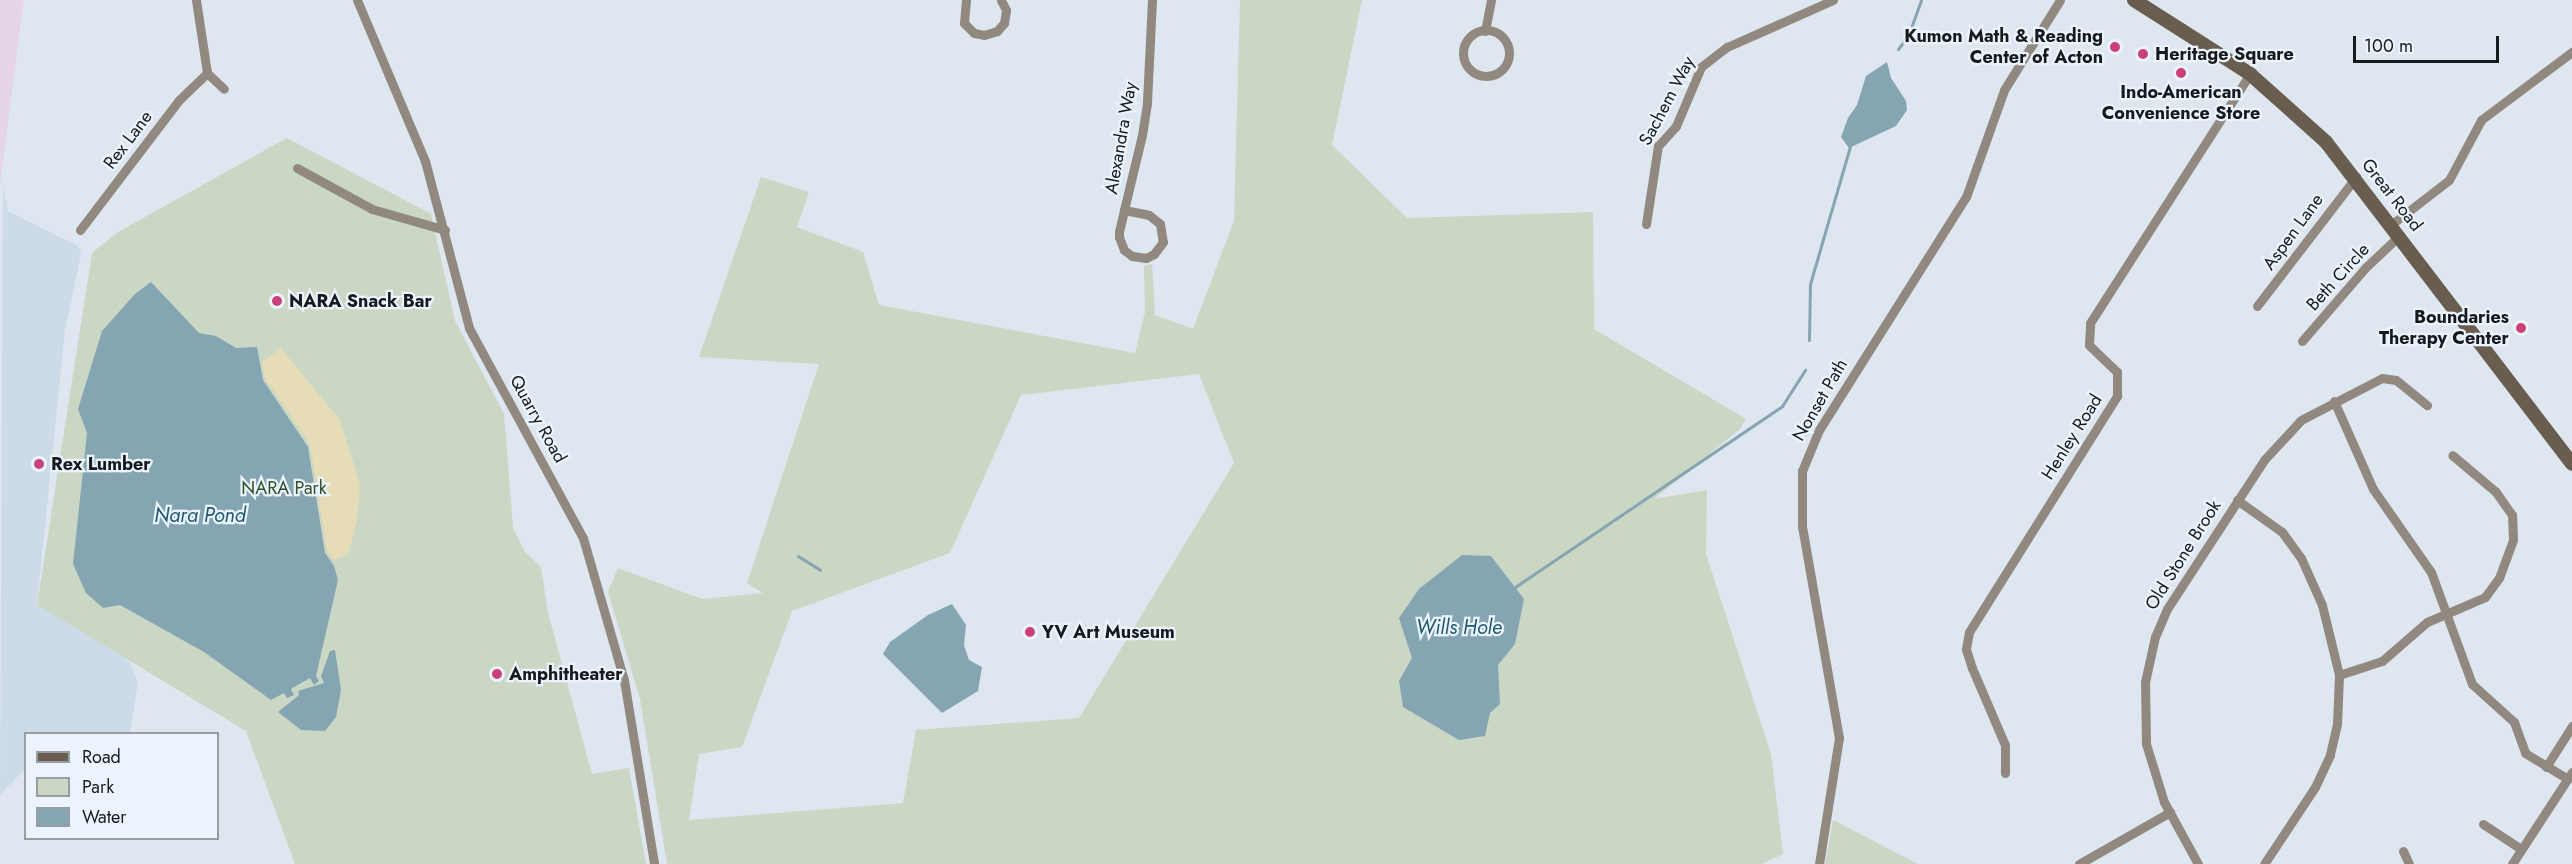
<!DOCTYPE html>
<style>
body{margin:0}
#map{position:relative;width:2572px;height:864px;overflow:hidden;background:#dee6ef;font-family:Jost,sans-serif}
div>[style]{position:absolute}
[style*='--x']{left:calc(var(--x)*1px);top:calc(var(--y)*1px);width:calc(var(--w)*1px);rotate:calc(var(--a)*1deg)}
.commercial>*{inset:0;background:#e6d5e7}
.built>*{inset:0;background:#cddbe9}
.green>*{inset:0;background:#c9d7c4}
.sand>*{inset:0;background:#e6dcb7}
.water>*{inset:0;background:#86a5b3}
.stream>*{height:3px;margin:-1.5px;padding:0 1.5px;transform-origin:1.5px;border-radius:1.5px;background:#86a5b3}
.minor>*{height:9px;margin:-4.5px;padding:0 4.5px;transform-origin:4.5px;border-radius:4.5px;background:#91897f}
.minor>.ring{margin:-4.5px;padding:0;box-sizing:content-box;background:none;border:9px solid #91897f;border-radius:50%}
.secondary>*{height:14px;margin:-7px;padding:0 7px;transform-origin:7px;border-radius:7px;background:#695d4f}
.dots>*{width:16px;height:16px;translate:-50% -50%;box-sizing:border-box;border:3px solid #ebf4fd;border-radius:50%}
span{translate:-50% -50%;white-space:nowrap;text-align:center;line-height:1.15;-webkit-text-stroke:4.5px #ebf4fd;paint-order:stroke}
.poi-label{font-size:18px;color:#171a1d;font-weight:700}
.right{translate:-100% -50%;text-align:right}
.left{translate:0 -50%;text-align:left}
.street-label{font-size:18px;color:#171a1d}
.park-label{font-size:18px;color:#324e27}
.water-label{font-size:20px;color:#1d576e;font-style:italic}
.legend{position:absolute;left:24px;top:732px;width:195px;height:108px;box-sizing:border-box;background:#ebf4fd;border:2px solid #969da3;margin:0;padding:8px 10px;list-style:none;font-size:18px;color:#171a1d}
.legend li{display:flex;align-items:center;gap:12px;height:30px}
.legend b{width:30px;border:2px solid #969da3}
.scale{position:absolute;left:2353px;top:36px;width:146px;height:27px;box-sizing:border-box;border:3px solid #171a1d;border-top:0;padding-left:8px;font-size:18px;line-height:21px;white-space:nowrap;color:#171a1d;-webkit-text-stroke:4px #ebf4fd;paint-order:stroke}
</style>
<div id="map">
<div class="commercial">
<i style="clip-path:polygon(0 0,24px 0,0 184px)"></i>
</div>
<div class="built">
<i style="clip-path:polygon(3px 183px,8px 211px,78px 246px,81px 254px,65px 331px,37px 605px,124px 657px,131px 664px,138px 683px,130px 733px,26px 734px,25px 769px,0 795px)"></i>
</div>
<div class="green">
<i style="clip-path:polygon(evenodd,1240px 0,1362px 0,1332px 145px,1407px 218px,1593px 212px,1594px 329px,1746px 419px,1740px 429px,1654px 499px,1707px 490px,1706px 554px,1771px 754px,1783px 854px,1762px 864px,667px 864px,640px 699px,608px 592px,618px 568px,702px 599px,763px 593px,747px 583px,819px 364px,699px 357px,761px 177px,809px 192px,797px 227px,863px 252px,879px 305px,1135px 353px,1145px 312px,1144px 266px,1152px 264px,1155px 315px,1193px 329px,1234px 221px,1240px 0,1199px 374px,1234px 463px,1079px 718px,916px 730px,903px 803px,689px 820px,699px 754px,742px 747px,792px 611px,950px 553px,1021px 395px,1199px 374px)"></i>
<i style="clip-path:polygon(287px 138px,431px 214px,455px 321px,504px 414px,513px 527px,525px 552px,541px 567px,548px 613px,592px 774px,629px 768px,646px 864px,295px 864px,246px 731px,37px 605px,92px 253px,118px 232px)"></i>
<i style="clip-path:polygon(1833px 820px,1918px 864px,1825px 864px)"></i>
</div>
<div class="sand">
<i style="clip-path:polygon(281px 348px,340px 420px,360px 485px,357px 520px,348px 555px,333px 560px,327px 551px,310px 445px,265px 378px,262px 362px)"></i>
</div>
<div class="water">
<i style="clip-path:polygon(1887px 62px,1891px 78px,1906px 101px,1907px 110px,1896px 126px,1849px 148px,1841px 137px,1848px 118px,1857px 105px,1866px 76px)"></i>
<i style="clip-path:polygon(151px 282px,199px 333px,216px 336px,236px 348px,257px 347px,263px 380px,308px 447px,325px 553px,334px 566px,338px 580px,316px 676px,319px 681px,314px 685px,310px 678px,291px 689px,294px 695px,287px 698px,284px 693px,271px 700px,204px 652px,120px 605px,103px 608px,86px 593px,73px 564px,87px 433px,78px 409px,102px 331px,135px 294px)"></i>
<i style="clip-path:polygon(1462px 555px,1491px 556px,1524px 599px,1515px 644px,1498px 665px,1500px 704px,1490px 713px,1485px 736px,1459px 740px,1403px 707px,1399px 681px,1412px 658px,1399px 618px,1419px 589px)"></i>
<i style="clip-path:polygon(952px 604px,966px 625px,964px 645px,969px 660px,982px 667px,978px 691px,942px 713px,883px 654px,890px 642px,928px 615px)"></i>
<i style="clip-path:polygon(335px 650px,341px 690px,336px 717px,325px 731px,301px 730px,278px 712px,299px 695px,298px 691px,324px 683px,321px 676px,330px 651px)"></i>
</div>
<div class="stream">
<i style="--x:1898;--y:49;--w:16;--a:-52"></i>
<i style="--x:1908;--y:36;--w:38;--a:-70"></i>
<i style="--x:1809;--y:340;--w:56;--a:-89"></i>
<i style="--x:1810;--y:284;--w:144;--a:-73.8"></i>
<i style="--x:798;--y:556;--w:26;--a:32"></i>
<i style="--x:1515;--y:587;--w:323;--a:-34.1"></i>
<i style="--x:1782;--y:406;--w:43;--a:-57.4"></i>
</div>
<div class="minor">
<i style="--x:196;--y:0;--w:74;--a:81.4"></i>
<i style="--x:207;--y:73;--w:23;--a:43"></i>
<i style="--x:357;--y:0;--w:175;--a:67.1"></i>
<i style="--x:425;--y:161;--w:173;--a:75.2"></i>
<i style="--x:469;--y:328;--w:239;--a:61.5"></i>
<i style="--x:583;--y:538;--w:148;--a:73.9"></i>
<i style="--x:624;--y:680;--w:186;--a:80.7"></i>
<i style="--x:966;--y:0;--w:23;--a:95"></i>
<i style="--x:964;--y:23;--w:14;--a:45"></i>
<i style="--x:974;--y:33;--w:10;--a:11"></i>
<i style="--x:984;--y:35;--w:14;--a:-17"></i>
<i style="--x:997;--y:31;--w:11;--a:-49"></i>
<i style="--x:1004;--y:23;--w:13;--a:-81"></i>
<i style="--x:1006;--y:10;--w:11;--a:-117"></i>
<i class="ring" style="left:1463px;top:30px;width:37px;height:37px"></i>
<i style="--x:1485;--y:31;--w:32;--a:-79"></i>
<i style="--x:297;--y:168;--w:85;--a:28.7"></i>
<i style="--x:372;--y:209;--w:76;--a:16"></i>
<i style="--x:1124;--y:210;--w:25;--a:11"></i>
<i style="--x:1149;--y:215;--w:14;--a:39"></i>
<i style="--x:1160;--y:224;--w:18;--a:81"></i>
<i style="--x:1163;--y:242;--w:15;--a:127"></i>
<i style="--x:1154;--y:254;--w:9;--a:153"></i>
<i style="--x:1146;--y:258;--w:14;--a:-172"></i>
<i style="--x:1132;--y:256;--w:10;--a:-143"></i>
<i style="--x:1124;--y:250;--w:14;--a:-111"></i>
<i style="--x:1119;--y:237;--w:5;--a:-90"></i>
<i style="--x:1119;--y:232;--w:23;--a:-77"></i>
<i style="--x:1124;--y:210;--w:77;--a:-76.5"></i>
<i style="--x:1142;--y:135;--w:33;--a:-81"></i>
<i style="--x:1147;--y:102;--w:102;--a:-87.2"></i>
<i style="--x:1646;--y:224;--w:79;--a:-81.3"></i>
<i style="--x:1658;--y:146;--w:27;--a:-48"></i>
<i style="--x:1676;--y:126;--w:64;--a:-67"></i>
<i style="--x:1701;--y:67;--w:33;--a:-38"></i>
<i style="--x:1727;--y:47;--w:116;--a:-23.9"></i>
<i style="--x:2392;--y:224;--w:72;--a:-37.7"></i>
<i style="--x:2449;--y:180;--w:68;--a:-61.9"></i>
<i style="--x:2481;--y:120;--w:114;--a:-36.8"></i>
<i style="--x:80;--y:230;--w:163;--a:-52.7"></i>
<i style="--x:179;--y:100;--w:39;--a:-44"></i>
<i style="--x:2257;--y:306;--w:163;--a:-52.5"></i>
<i style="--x:2302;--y:341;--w:96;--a:-49.2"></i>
<i style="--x:2365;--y:268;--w:48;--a:-43.3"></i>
<i style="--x:2334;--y:401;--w:96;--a:66.1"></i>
<i style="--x:2373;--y:489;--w:101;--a:55.1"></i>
<i style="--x:2431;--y:572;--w:119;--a:69.9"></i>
<i style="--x:2472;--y:684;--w:57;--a:42.1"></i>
<i style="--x:2514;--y:722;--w:33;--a:70"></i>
<i style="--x:2525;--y:753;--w:50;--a:31.2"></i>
<i style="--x:2237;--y:500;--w:55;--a:35.4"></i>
<i style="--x:2282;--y:532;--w:32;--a:54"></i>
<i style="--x:2301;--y:558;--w:51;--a:65.9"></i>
<i style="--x:2322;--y:605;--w:72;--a:76.3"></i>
<i style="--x:2339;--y:675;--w:49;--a:92.3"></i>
<i style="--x:2337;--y:724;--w:32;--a:103"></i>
<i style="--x:2330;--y:755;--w:35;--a:115"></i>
<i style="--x:2315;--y:787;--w:92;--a:123.5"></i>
<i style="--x:2339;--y:675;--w:45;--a:-18"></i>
<i style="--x:2382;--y:661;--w:60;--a:-40.9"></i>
<i style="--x:2427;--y:622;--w:63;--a:-23.3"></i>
<i style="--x:2485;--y:597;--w:24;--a:-54"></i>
<i style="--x:2499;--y:578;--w:40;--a:-69.8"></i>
<i style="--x:2513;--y:540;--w:25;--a:-92"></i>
<i style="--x:2512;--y:515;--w:28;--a:-125"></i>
<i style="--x:2496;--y:492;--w:57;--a:-139.9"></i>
<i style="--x:2546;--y:767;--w:49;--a:-57.6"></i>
<i style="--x:2005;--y:773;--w:28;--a:-90"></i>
<i style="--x:2005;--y:745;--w:84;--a:-113.2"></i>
<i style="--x:1972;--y:668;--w:20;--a:-108"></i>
<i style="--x:1966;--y:649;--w:17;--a:-80"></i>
<i style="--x:1969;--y:632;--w:279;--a:-57.9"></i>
<i style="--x:2117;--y:396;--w:24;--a:-90"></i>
<i style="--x:2117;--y:372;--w:39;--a:-136"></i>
<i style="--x:2089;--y:345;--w:22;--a:-87"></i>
<i style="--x:2090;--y:323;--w:296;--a:-57.3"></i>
<i style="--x:2483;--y:824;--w:45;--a:33.3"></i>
<i style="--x:2403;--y:851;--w:14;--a:65"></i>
<i style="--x:1819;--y:864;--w:128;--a:-81"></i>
<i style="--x:1839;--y:738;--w:214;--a:-99.9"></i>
<i style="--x:1802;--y:527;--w:56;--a:-90"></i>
<i style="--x:1802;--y:471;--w:44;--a:-67.5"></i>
<i style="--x:1819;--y:430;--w:275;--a:-57.8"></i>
<i style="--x:1966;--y:197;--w:114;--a:-70.4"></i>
<i style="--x:2004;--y:90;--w:106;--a:-58.1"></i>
<i style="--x:2079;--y:864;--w:105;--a:-29.7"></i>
<i style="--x:2198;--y:864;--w:71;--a:-118.7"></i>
<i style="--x:2164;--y:802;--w:61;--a:-107.2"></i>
<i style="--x:2146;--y:744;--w:62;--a:-90.9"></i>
<i style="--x:2145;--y:682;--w:46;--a:-77.5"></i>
<i style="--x:2155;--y:637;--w:30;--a:-67"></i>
<i style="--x:2167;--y:609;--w:178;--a:-56.9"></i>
<i style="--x:2264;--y:460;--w:54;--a:-47.2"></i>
<i style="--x:2301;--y:420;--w:91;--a:-27.4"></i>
<i style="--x:2382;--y:378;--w:14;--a:8"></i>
<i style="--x:2396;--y:380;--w:40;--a:39"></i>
<i style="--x:2512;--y:864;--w:110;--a:-56.9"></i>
</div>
<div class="secondary">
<i style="--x:2134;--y:0;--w:138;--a:32.5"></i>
<i style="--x:2250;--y:74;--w:102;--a:41.8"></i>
<i style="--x:2326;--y:142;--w:405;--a:52.6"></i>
</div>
<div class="dots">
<i style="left:2115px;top:47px;background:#cb4076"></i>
<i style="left:2143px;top:54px;background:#cb4076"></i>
<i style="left:2181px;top:73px;background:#cb4076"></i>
<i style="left:277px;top:301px;background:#cb4076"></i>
<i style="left:2521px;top:328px;background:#cb4076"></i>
<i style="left:39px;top:464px;background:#cb4076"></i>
<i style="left:1030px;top:632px;background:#cb4076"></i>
<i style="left:497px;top:674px;background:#cb4076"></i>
</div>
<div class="poi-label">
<span class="right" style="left:2103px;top:47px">Kumon Math &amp; Reading<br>Center of Acton</span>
<span class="left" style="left:2155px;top:54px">Heritage Square</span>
<span style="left:2181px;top:103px">Indo-American<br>Convenience Store</span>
<span class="left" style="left:289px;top:301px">NARA Snack Bar</span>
<span class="right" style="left:2509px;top:328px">Boundaries<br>Therapy Center</span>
<span class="left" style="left:51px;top:464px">Rex Lumber</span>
<span class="left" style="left:1042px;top:632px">YV Art Museum</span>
<span class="left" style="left:509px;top:674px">Amphitheater</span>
</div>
<div class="street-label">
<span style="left:1667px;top:101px;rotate:-62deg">Sachem Way</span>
<span style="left:1121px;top:138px;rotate:-80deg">Alexandra Way</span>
<span style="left:128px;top:140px;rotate:-53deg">Rex Lane</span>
<span style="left:2392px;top:195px;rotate:52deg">Great Road</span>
<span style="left:2293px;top:232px;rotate:-54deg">Aspen Lane</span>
<span style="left:2338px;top:277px;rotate:-48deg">Beth Circle</span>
<span style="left:1820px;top:400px;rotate:-60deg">Nonset Path</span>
<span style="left:538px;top:419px;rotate:61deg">Quarry Road</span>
<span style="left:2072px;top:437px;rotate:-58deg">Henley Road</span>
<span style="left:2183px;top:555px;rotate:-58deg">Old Stone Brook</span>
</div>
<div class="park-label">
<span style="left:284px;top:488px">NARA Park</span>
</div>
<div class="water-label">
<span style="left:200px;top:515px">Nara Pond</span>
<span style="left:1459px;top:627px">Wills Hole</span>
</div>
<ul class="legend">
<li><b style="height:8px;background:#695d4f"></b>Road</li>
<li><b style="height:16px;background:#c9d7c4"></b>Park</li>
<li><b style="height:16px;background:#86a5b3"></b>Water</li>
</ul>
<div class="scale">100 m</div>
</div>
